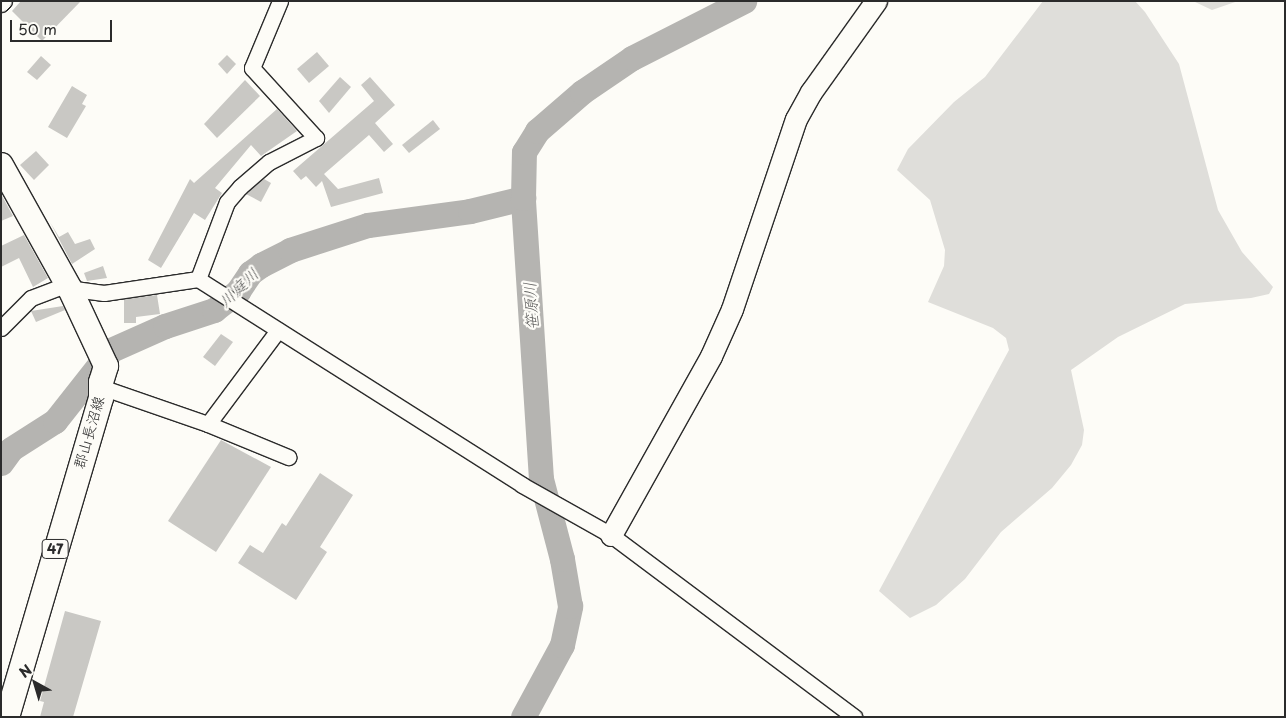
<!DOCTYPE html>
<meta charset="utf-8">
<style>
body{margin:0}
#map{position:relative;width:1286px;height:718px;overflow:hidden;background:#fdfcf7;font-family:"Playpen Sans","Klee One",sans-serif}
div>[style]{position:absolute}
[style*='--x']{left:calc(var(--x)*1px);top:calc(var(--y)*1px);width:calc(var(--w)*1px);rotate:calc(var(--a)*1deg)}
.green>*{inset:0;background:#dfdeda}
.river>*{height:25px;margin:-12.5px;padding:0 12.5px;transform-origin:12.5px;border-radius:12.5px;background:#b5b4b1}
.building>*{inset:0;background:#c9c8c4}
.roads{filter:drop-shadow(1px 0 #2b2b2b) drop-shadow(-1px 0 #2b2b2b) drop-shadow(0 1px #2b2b2b) drop-shadow(0 -1px #2b2b2b)}
.street>*{height:15px;margin:-7.5px;padding:0 7.5px;transform-origin:7.5px;border-radius:7.5px;background:#fdfcf7}
.secondary>*{height:21px;margin:-10.5px;padding:0 10.5px;transform-origin:10.5px;border-radius:10.5px;background:#fdfcf7}
.primary>*{height:24px;margin:-12px;padding:0 12px;transform-origin:12px;border-radius:12px;background:#fdfcf7}
span{translate:-50% -50%;white-space:nowrap;text-align:center;line-height:1.15;-webkit-text-stroke:4.5px #fdfcf7;paint-order:stroke}
.shield-label span{padding:1px 4px;background:#fdfcf7;border:1px solid;border-radius:4px;-webkit-text-stroke-width:0}
.shield-label{font-size:14px;color:#2b2b2b;font-weight:700}
.street-label{font-size:15px;color:#2b2b2b}
.water-label{font-size:16px;color:#5b5b5a;font-style:italic}
.frame{position:absolute;inset:0;border:2px solid #2b2b2b;pointer-events:none}
.north{position:absolute;left:10px;top:658px;width:50px;height:50px;-webkit-text-stroke:4px #fdfcf7;paint-order:stroke;rotate:321deg;font-size:14px;font-weight:700;line-height:20px;text-align:center;color:#2b2b2b}
.north::after{content:'';display:block;margin:auto;width:18px;height:22px;background:#2b2b2b;clip-path:polygon(50% 0,100% 100%,50% 72%,0 100%)}
.scale{position:absolute;left:10px;top:20px;width:102px;height:22px;box-sizing:border-box;border:2px solid #2b2b2b;border-top:0;padding-left:6px;font-size:15px;line-height:18px;white-space:nowrap;color:#2b2b2b;-webkit-text-stroke:4px #fdfcf7;paint-order:stroke}
</style>
<div id="map">
<div class="green">
<i style="clip-path:polygon(1043px 1px,1135px 1px,1145px 12px,1179px 64px,1218px 210px,1242px 252px,1273px 287px,1269px 294px,1251px 298px,1185px 304px,1118px 337px,1071px 370px,1084px 430px,1082px 445px,1071px 465px,1052px 488px,1001px 532px,965px 579px,936px 605px,910px 618px,879px 591px,1009px 350px,1006px 338px,993px 328px,928px 302px,944px 266px,945px 250px,930px 200px,897px 170px,908px 149px,954px 102px,985px 77px)"></i>
<i style="clip-path:polygon(1193px 1px,1238px 1px,1212px 10px)"></i>
</div>
<div class="river">
<i style="--x:1;--y:463;--w:17;--a:-54"></i>
<i style="--x:11;--y:449;--w:52;--a:-32.5"></i>
<i style="--x:55;--y:421;--w:90;--a:-51.7"></i>
<i style="--x:111;--y:350;--w:59;--a:-24"></i>
<i style="--x:165;--y:326;--w:52;--a:-18.1"></i>
<i style="--x:214;--y:310;--w:31;--a:-38"></i>
<i style="--x:238;--y:291;--w:22;--a:-56"></i>
<i style="--x:250;--y:273;--w:14;--a:-36"></i>
<i style="--x:261;--y:265;--w:33;--a:-27"></i>
<i style="--x:290;--y:250;--w:82;--a:-17.8"></i>
<i style="--x:368;--y:225;--w:103;--a:-7.8"></i>
<i style="--x:470;--y:211;--w:55;--a:-13.8"></i>
<i style="--x:523;--y:717;--w:82;--a:-61.6"></i>
<i style="--x:562;--y:645;--w:40;--a:-78"></i>
<i style="--x:570;--y:606;--w:48;--a:-99.7"></i>
<i style="--x:562;--y:559;--w:83;--a:-104.7"></i>
<i style="--x:541;--y:479;--w:282;--a:-93.7"></i>
<i style="--x:523;--y:198;--w:46;--a:-88.8"></i>
<i style="--x:524;--y:152;--w:25;--a:-58"></i>
<i style="--x:537;--y:131;--w:60;--a:-40.9"></i>
<i style="--x:582;--y:92;--w:60;--a:-34.2"></i>
<i style="--x:632;--y:58;--w:126;--a:-27"></i>
</div>
<div class="building">
<i style="clip-path:polygon(21px 1px,81px 1px,42px 41px,12px 11px)"></i>
<i style="clip-path:polygon(317px 52px,329px 66px,309px 83px,297px 69px)"></i>
<i style="clip-path:polygon(227px 55px,236px 64px,227px 74px,218px 64px)"></i>
<i style="clip-path:polygon(41px 56px,51px 65px,37px 80px,27px 72px)"></i>
<i style="clip-path:polygon(340px 77px,351px 87px,329px 113px,319px 101px)"></i>
<i style="clip-path:polygon(370px 77px,395px 105px,375px 123px,393px 144px,384px 152px,369px 135px,324px 174px,338px 189px,379px 178px,383px 193px,331px 207px,322px 181px,316px 187px,306px 176px,301px 180px,293px 171px,374px 101px,361px 85px)"></i>
<i style="clip-path:polygon(245px 80px,260px 96px,217px 138px,204px 124px)"></i>
<i style="clip-path:polygon(72px 86px,87px 95px,82px 104px,86px 106px,67px 138px,48px 127px)"></i>
<i style="clip-path:polygon(277px 109px,297px 131px,261px 156px,251px 145px,215px 188px,222px 193px,205px 220px,194px 213px,161px 268px,148px 260px,190px 179px,194px 183px)"></i>
<i style="clip-path:polygon(433px 120px,440px 129px,409px 153px,402px 145px)"></i>
<i style="clip-path:polygon(36px 151px,49px 165px,34px 180px,20px 165px)"></i>
<i style="clip-path:polygon(264px 179px,271px 183px,261px 202px,246px 194px)"></i>
<i style="clip-path:polygon(1px 194px,13px 216px,1px 221px)"></i>
<i style="clip-path:polygon(50px 222px,59px 237px,68px 232px,75px 244px,90px 239px,95px 249px,72px 264px)"></i>
<i style="clip-path:polygon(24px 235px,48px 278px,33px 287px,19px 258px,1px 267px,1px 246px)"></i>
<i style="clip-path:polygon(103px 266px,107px 278px,87px 281px,84px 273px)"></i>
<i style="clip-path:polygon(157px 295px,160px 314px,136px 317px,136px 323px,124px 323px,124px 299px)"></i>
<i style="clip-path:polygon(63px 306px,65px 310px,36px 322px,31px 311px)"></i>
<i style="clip-path:polygon(221px 334px,233px 342px,215px 366px,203px 357px)"></i>
<i style="clip-path:polygon(221px 440px,271px 467px,216px 552px,168px 521px)"></i>
<i style="clip-path:polygon(320px 473px,353px 495px,320px 547px,327px 552px,296px 600px,238px 563px,250px 545px,263px 553px,282px 523px,286px 526px)"></i>
<i style="clip-path:polygon(65px 611px,101px 621px,73px 717px,40px 717px,44px 702px,40px 701px)"></i>
</div>
<div class="roads">
<div class="street">
<i style="--x:1;--y:4;--w:4;--a:-45"></i>
<i style="--x:198;--y:279;--w:82;--a:-69.4"></i>
<i style="--x:227;--y:202;--w:20;--a:-49"></i>
<i style="--x:240;--y:187;--w:38;--a:-41"></i>
<i style="--x:269;--y:162;--w:53;--a:-27.1"></i>
<i style="--x:316;--y:138;--w:95;--a:-132.4"></i>
<i style="--x:252;--y:68;--w:73;--a:-67.3"></i>
<i style="--x:1;--y:328;--w:42;--a:-45"></i>
<i style="--x:31;--y:298;--w:31;--a:-21"></i>
<i style="--x:60;--y:287;--w:44;--a:7.8"></i>
<i style="--x:104;--y:293;--w:95;--a:-8.5"></i>
<i style="--x:198;--y:279;--w:384;--a:32.4"></i>
<i style="--x:522;--y:485;--w:102;--a:29.3"></i>
<i style="--x:611;--y:535;--w:304;--a:36.8"></i>
<i style="--x:101;--y:387;--w:113;--a:19.1"></i>
<i style="--x:208;--y:424;--w:87;--a:22.4"></i>
<i style="--x:208;--y:424;--w:117;--a:-53.3"></i>
</div>
<div class="secondary">
<i style="--x:611;--y:535;--w:205;--a:-60.8"></i>
<i style="--x:711;--y:356;--w:51;--a:-65.9"></i>
<i style="--x:732;--y:309;--w:200;--a:-71.4"></i>
<i style="--x:796;--y:119;--w:31;--a:-61"></i>
<i style="--x:811;--y:92;--w:112;--a:-54.5"></i>
</div>
<div class="primary">
<i style="--x:1;--y:165;--w:142;--a:60.9"></i>
<i style="--x:70;--y:289;--w:85;--a:64.9"></i>
<i style="--x:106;--y:366;--w:17;--a:107"></i>
<i style="--x:101;--y:382;--w:16;--a:90"></i>
<i style="--x:101;--y:398;--w:333;--a:106.4"></i>
</div>
</div>
<div class="shield-label">
<span style="left:55px;top:549px">47</span>
</div>
<div class="street-label">
<span style="left:88px;top:432px;rotate:-74deg">郡山長沼線</span>
</div>
<div class="water-label">
<span style="left:238px;top:287px;rotate:-44deg">川庭川</span>
<span style="left:530px;top:306px;rotate:-94deg">笹原川</span>
</div>
<div class="frame"></div>
<div class="north">N</div>
<div class="scale">50 m</div>
</div>
